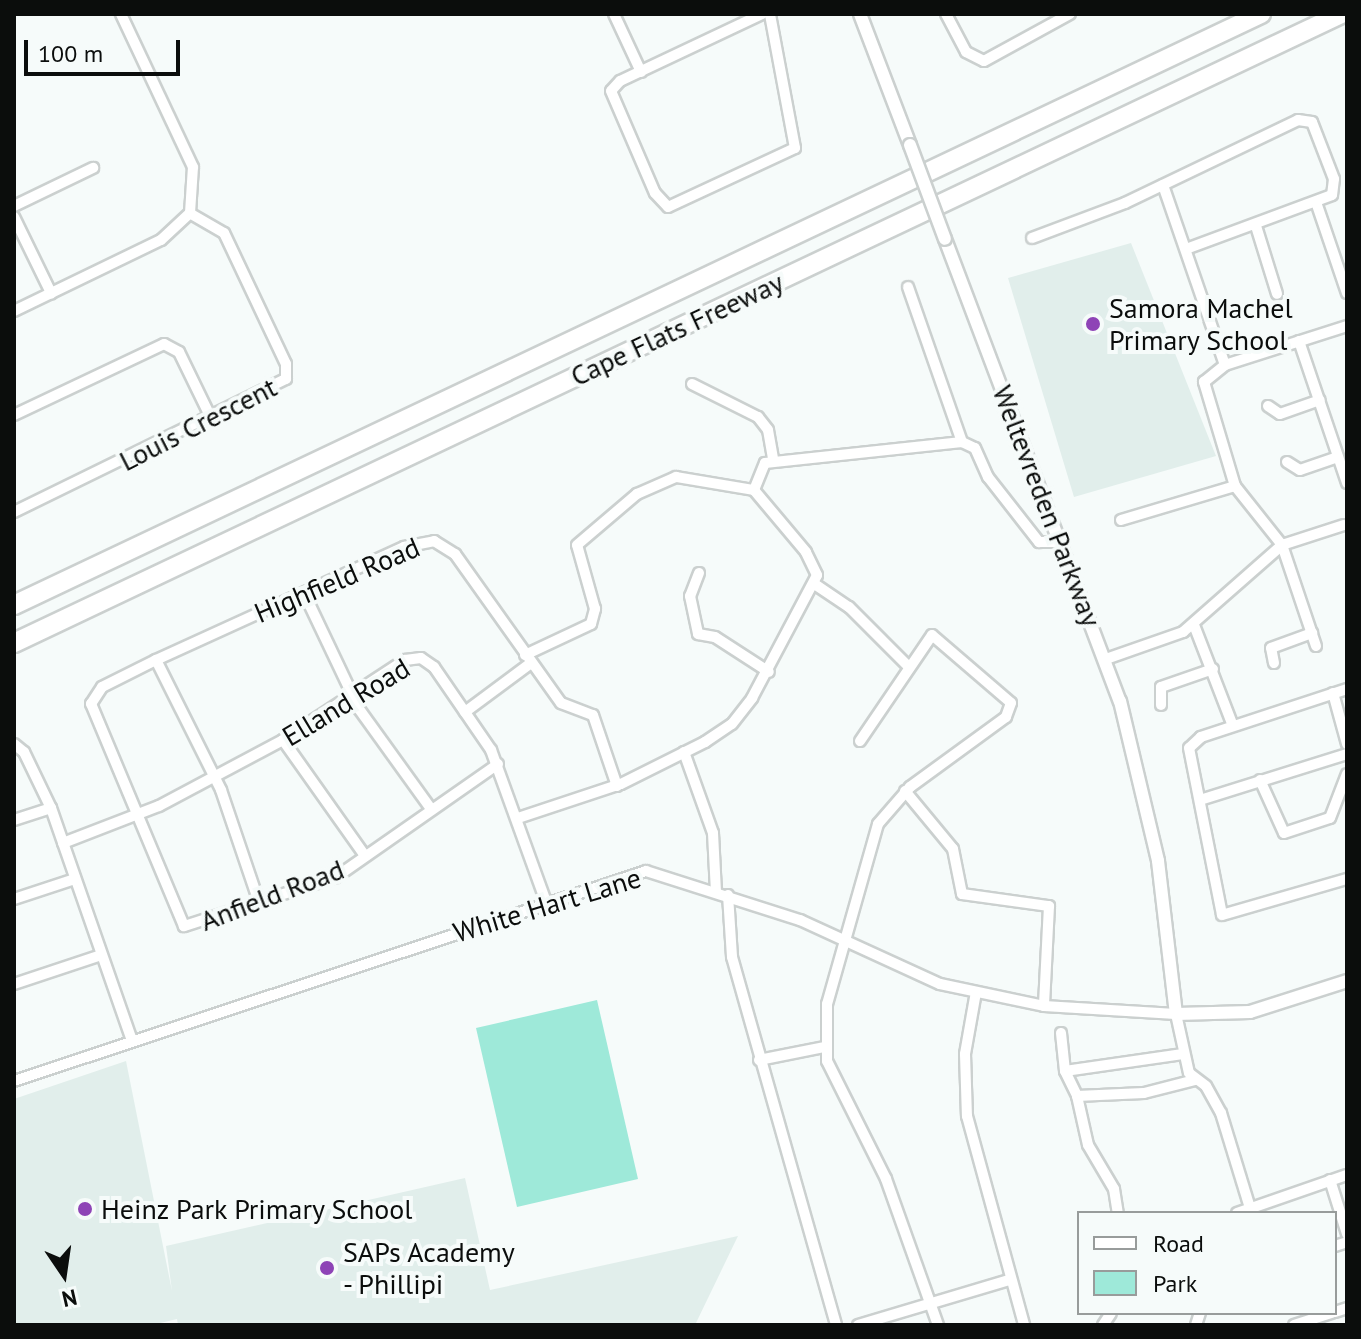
<!DOCTYPE html>
<style>
body{margin:0}
#map{position:relative;width:1361px;height:1339px;overflow:hidden;background:#f6fbfa;font-family:"PT Sans",sans-serif}
div>[style]{position:absolute}
[style*='--x']{left:calc(var(--x)*1px);top:calc(var(--y)*1px);width:calc(var(--w)*1px);rotate:calc(var(--a)*1deg)}
.built>*{inset:0;background:#e1eeeb}
.green>*{inset:0;background:#9ee9d9}
.roads{filter:drop-shadow(2px 0 #cbd0cf) drop-shadow(-2px 0 #cbd0cf) drop-shadow(0 2px #cbd0cf) drop-shadow(0 -2px #cbd0cf)}
.minor>*{height:10px;margin:-5px;padding:0 5px;transform-origin:5px;border-radius:5px;background:#fff}
.tertiary>*{height:12px;margin:-6px;padding:0 6px;transform-origin:6px;border-radius:6px;background:#fff}
.motorway>*{height:18px;margin:-9px;padding:0 9px;transform-origin:9px;border-radius:9px;background:#fff}
.bridges{filter:drop-shadow(2px 0 #cbd0cf) drop-shadow(-2px 0 #cbd0cf) drop-shadow(0 2px #cbd0cf) drop-shadow(0 -2px #cbd0cf)}
.tertiary-bridge>*{height:12px;margin:-6px;padding:0 6px;transform-origin:6px;border-radius:6px;background:#fff}
.dots>*{width:22px;height:22px;translate:-50% -50%;box-sizing:border-box;border:4px solid #f6fbfa;border-radius:50%}
span{translate:-50% -50%;white-space:nowrap;text-align:center;line-height:1.15;-webkit-text-stroke:8px #f6fbfa;paint-order:stroke}
.poi-label{font-size:28px;color:#0b0d0c}
.left{translate:0 -50%;text-align:left}
.street-label{font-size:28px;color:#0b0d0c}
.frame{position:absolute;inset:0;border:16px solid #0b0d0c;pointer-events:none}
.legend{position:absolute;left:1077px;top:1211px;width:260px;height:104px;box-sizing:border-box;background:#f6fbfa;border:2px solid #989c9b;margin:0;padding:10px 14px;list-style:none;font-size:24px;color:#0b0d0c}
.legend li{display:flex;align-items:center;gap:16px;height:40px}
.legend b{width:40px;border:2px solid #989c9b}
.north{position:absolute;left:24px;top:1235px;width:80px;height:80px;-webkit-text-stroke:6px #f6fbfa;paint-order:stroke;rotate:167deg;font-size:22px;font-weight:700;line-height:32px;text-align:center;color:#0b0d0c}
.north::after{content:'';display:block;margin:auto;width:28px;height:36px;background:#0b0d0c;clip-path:polygon(50% 0,100% 100%,50% 72%,0 100%)}
.scale{position:absolute;left:24px;top:40px;width:156px;height:36px;box-sizing:border-box;border:4px solid #0b0d0c;border-top:0;padding-left:10px;font-size:24px;line-height:28px;white-space:nowrap;color:#0b0d0c;-webkit-text-stroke:6px #f6fbfa;paint-order:stroke}
</style>
<div id="map">
<div class="built">
<i style="clip-path:polygon(1131px 243px,1216px 456px,1074px 497px,1008px 278px)"></i>
<i style="clip-path:polygon(126px 1061px,172px 1291px,166px 1246px,465px 1178px,490px 1290px,738px 1236px,695px 1325px,178px 1325px,177px 1319px,152px 1325px,14px 1325px,14px 1099px)"></i>
</div>
<div class="green">
<i style="clip-path:polygon(597px 1000px,638px 1179px,517px 1207px,476px 1028px)"></i>
</div>
<div class="roads">
<div class="minor">
<i style="--x:614;--y:14;--w:64;--a:65"></i>
<i style="--x:762;--y:14;--w:157;--a:154.7"></i>
<i style="--x:620;--y:81;--w:13;--a:132"></i>
<i style="--x:611;--y:91;--w:111;--a:66.7"></i>
<i style="--x:655;--y:193;--w:19;--a:47"></i>
<i style="--x:668;--y:207;--w:140;--a:-24.9"></i>
<i style="--x:795;--y:148;--w:136;--a:-100.6"></i>
<i style="--x:946;--y:14;--w:43;--a:62.2"></i>
<i style="--x:966;--y:52;--w:20;--a:27"></i>
<i style="--x:984;--y:61;--w:98;--a:-28.7"></i>
<i style="--x:1163;--y:185;--w:190;--a:71"></i>
<i style="--x:1317;--y:205;--w:93;--a:71.2"></i>
<i style="--x:14;--y:206;--w:88;--a:-25.7"></i>
<i style="--x:14;--y:217;--w:85;--a:64"></i>
<i style="--x:1256;--y:226;--w:71;--a:72.8"></i>
<i style="--x:1032;--y:238;--w:99;--a:-20.6"></i>
<i style="--x:1125;--y:203;--w:192;--a:-25.6"></i>
<i style="--x:1298;--y:120;--w:14;--a:8"></i>
<i style="--x:1312;--y:122;--w:61;--a:68.9"></i>
<i style="--x:1334;--y:179;--w:16;--a:97"></i>
<i style="--x:1332;--y:195;--w:156;--a:159.7"></i>
<i style="--x:908;--y:287;--w:164;--a:70.8"></i>
<i style="--x:14;--y:311;--w:163;--a:-25.8"></i>
<i style="--x:161;--y:240;--w:40;--a:-43"></i>
<i style="--x:190;--y:213;--w:46;--a:-86.3"></i>
<i style="--x:193;--y:167;--w:169;--a:-115.2"></i>
<i style="--x:1299;--y:341;--w:150;--a:71.3"></i>
<i style="--x:692;--y:384;--w:74;--a:26.6"></i>
<i style="--x:758;--y:417;--w:16;--a:52"></i>
<i style="--x:768;--y:430;--w:29;--a:80"></i>
<i style="--x:1268;--y:406;--w:14;--a:34"></i>
<i style="--x:1280;--y:414;--w:42;--a:-19.3"></i>
<i style="--x:14;--y:415;--w:166;--a:-25.3"></i>
<i style="--x:164;--y:344;--w:17;--a:28"></i>
<i style="--x:179;--y:352;--w:76;--a:64.1"></i>
<i style="--x:1287;--y:462;--w:15;--a:32"></i>
<i style="--x:1300;--y:470;--w:40;--a:-18.9"></i>
<i style="--x:14;--y:512;--w:303;--a:-26.1"></i>
<i style="--x:286;--y:379;--w:15;--a:-90"></i>
<i style="--x:286;--y:364;--w:145;--a:-115.3"></i>
<i style="--x:224;--y:233;--w:39;--a:-150"></i>
<i style="--x:1121;--y:520;--w:119;--a:-16.6"></i>
<i style="--x:699;--y:573;--w:25;--a:111"></i>
<i style="--x:690;--y:596;--w:39;--a:78"></i>
<i style="--x:698;--y:634;--w:17;--a:10"></i>
<i style="--x:715;--y:637;--w:64;--a:32.9"></i>
<i style="--x:816;--y:585;--w:40;--a:34"></i>
<i style="--x:849;--y:607;--w:83;--a:45"></i>
<i style="--x:304;--y:593;--w:128;--a:64.6"></i>
<i style="--x:359;--y:709;--w:123;--a:54.2"></i>
<i style="--x:1194;--y:625;--w:108;--a:68.9"></i>
<i style="--x:1316;--y:646;--w:107;--a:-108.6"></i>
<i style="--x:1282;--y:545;--w:75;--a:-128.5"></i>
<i style="--x:1235;--y:486;--w:109;--a:-106.6"></i>
<i style="--x:1204;--y:382;--w:27;--a:-39"></i>
<i style="--x:1225;--y:365;--w:128;--a:-17.7"></i>
<i style="--x:525;--y:655;--w:73;--a:-25.2"></i>
<i style="--x:591;--y:624;--w:16;--a:-75"></i>
<i style="--x:595;--y:609;--w:66;--a:-105.7"></i>
<i style="--x:577;--y:545;--w:79;--a:-40.4"></i>
<i style="--x:637;--y:494;--w:43;--a:-23.6"></i>
<i style="--x:676;--y:477;--w:79;--a:9.5"></i>
<i style="--x:1106;--y:659;--w:82;--a:-19.3"></i>
<i style="--x:1183;--y:632;--w:132;--a:-41.3"></i>
<i style="--x:1282;--y:545;--w:65;--a:-17.9"></i>
<i style="--x:156;--y:660;--w:145;--a:63.4"></i>
<i style="--x:221;--y:790;--w:118;--a:71.3"></i>
<i style="--x:1274;--y:663;--w:15;--a:-101"></i>
<i style="--x:1271;--y:648;--w:44;--a:-20.1"></i>
<i style="--x:1347;--y:689;--w:154;--a:161.8"></i>
<i style="--x:1201;--y:737;--w:16;--a:137"></i>
<i style="--x:1189;--y:748;--w:170;--a:78.8"></i>
<i style="--x:1222;--y:915;--w:130;--a:-16.1"></i>
<i style="--x:1333;--y:693;--w:53;--a:74.6"></i>
<i style="--x:1161;--y:705;--w:18;--a:-90"></i>
<i style="--x:1161;--y:687;--w:55;--a:-19.1"></i>
<i style="--x:465;--y:712;--w:82;--a:-36.6"></i>
<i style="--x:283;--y:740;--w:142;--a:54.7"></i>
<i style="--x:860;--y:741;--w:128;--a:-55.8"></i>
<i style="--x:932;--y:635;--w:104;--a:40.7"></i>
<i style="--x:1011;--y:703;--w:15;--a:110"></i>
<i style="--x:1006;--y:717;--w:119;--a:143.9"></i>
<i style="--x:910;--y:787;--w:49;--a:130.9"></i>
<i style="--x:878;--y:824;--w:187;--a:105.8"></i>
<i style="--x:827;--y:1004;--w:57;--a:90"></i>
<i style="--x:827;--y:1061;--w:132;--a:63.4"></i>
<i style="--x:886;--y:1179;--w:155;--a:70.4"></i>
<i style="--x:14;--y:744;--w:13;--a:39"></i>
<i style="--x:24;--y:752;--w:62;--a:64.3"></i>
<i style="--x:51;--y:808;--w:247;--a:70.8"></i>
<i style="--x:684;--y:752;--w:86;--a:70.3"></i>
<i style="--x:713;--y:833;--w:59;--a:87.1"></i>
<i style="--x:498;--y:764;--w:198;--a:145.1"></i>
<i style="--x:336;--y:877;--w:160;--a:162.1"></i>
<i style="--x:184;--y:926;--w:241;--a:-112.7"></i>
<i style="--x:91;--y:704;--w:20;--a:-57"></i>
<i style="--x:102;--y:687;--w:60;--a:-26.6"></i>
<i style="--x:156;--y:660;--w:273;--a:-24.5"></i>
<i style="--x:404;--y:547;--w:31;--a:-11"></i>
<i style="--x:434;--y:541;--w:25;--a:32"></i>
<i style="--x:455;--y:554;--w:183;--a:54.6"></i>
<i style="--x:561;--y:703;--w:34;--a:21"></i>
<i style="--x:593;--y:715;--w:75;--a:71.3"></i>
<i style="--x:1260;--y:780;--w:58;--a:65.6"></i>
<i style="--x:1284;--y:833;--w:48;--a:-18.1"></i>
<i style="--x:1330;--y:818;--w:47;--a:-68.9"></i>
<i style="--x:905;--y:791;--w:75;--a:50.4"></i>
<i style="--x:953;--y:849;--w:46;--a:78.7"></i>
<i style="--x:962;--y:894;--w:88;--a:7.9"></i>
<i style="--x:1049;--y:906;--w:100;--a:92.9"></i>
<i style="--x:1200;--y:800;--w:154;--a:-17.4"></i>
<i style="--x:518;--y:818;--w:108;--a:-18.3"></i>
<i style="--x:621;--y:784;--w:94;--a:-26.6"></i>
<i style="--x:705;--y:742;--w:32;--a:-34"></i>
<i style="--x:732;--y:724;--w:33;--a:-52"></i>
<i style="--x:752;--y:698;--w:139;--a:-62.1"></i>
<i style="--x:817;--y:575;--w:25;--a:-116"></i>
<i style="--x:806;--y:552;--w:81;--a:-130"></i>
<i style="--x:754;--y:490;--w:29;--a:-68"></i>
<i style="--x:765;--y:463;--w:198;--a:-6.1"></i>
<i style="--x:962;--y:442;--w:14;--a:25"></i>
<i style="--x:975;--y:448;--w:32;--a:66"></i>
<i style="--x:988;--y:477;--w:83;--a:51.9"></i>
<i style="--x:1039;--y:542;--w:21;--a:0"></i>
<i style="--x:14;--y:820;--w:39;--a:-18"></i>
<i style="--x:63;--y:843;--w:103;--a:-21.1"></i>
<i style="--x:159;--y:806;--w:140;--a:-28"></i>
<i style="--x:283;--y:740;--w:146;--a:-33.3"></i>
<i style="--x:405;--y:660;--w:16;--a:-7"></i>
<i style="--x:421;--y:658;--w:16;--a:35"></i>
<i style="--x:434;--y:667;--w:101;--a:55.5"></i>
<i style="--x:491;--y:750;--w:162;--a:70.1"></i>
<i style="--x:728;--y:895;--w:62;--a:86.3"></i>
<i style="--x:732;--y:957;--w:382;--a:74.2"></i>
<i style="--x:14;--y:899;--w:64;--a:-18.2"></i>
<i style="--x:14;--y:984;--w:92;--a:-18.4"></i>
<i style="--x:976;--y:992;--w:63;--a:100.1"></i>
<i style="--x:965;--y:1054;--w:62;--a:88.2"></i>
<i style="--x:967;--y:1116;--w:217;--a:74.7"></i>
<i style="--x:1061;--y:1033;--w:38;--a:84"></i>
<i style="--x:1065;--y:1071;--w:28;--a:64"></i>
<i style="--x:1077;--y:1096;--w:67;--a:-2.6"></i>
<i style="--x:1144;--y:1093;--w:53;--a:-14.3"></i>
<i style="--x:759;--y:1060;--w:66;--a:-11.3"></i>
<i style="--x:1065;--y:1071;--w:119;--a:-8.2"></i>
<i style="--x:14;--y:1081;--w:666;--a:-18.38"></i>
<i style="--x:646;--y:871;--w:162;--a:17.7"></i>
<i style="--x:800;--y:920;--w:154;--a:24.6"></i>
<i style="--x:940;--y:984;--w:106;--a:11.9"></i>
<i style="--x:1044;--y:1006;--w:132;--a:3.5"></i>
<i style="--x:1176;--y:1014;--w:60;--a:77.6"></i>
<i style="--x:1189;--y:1073;--w:21;--a:37"></i>
<i style="--x:1206;--y:1086;--w:31;--a:61"></i>
<i style="--x:1221;--y:1113;--w:99;--a:73"></i>
<i style="--x:1077;--y:1096;--w:50;--a:77.3"></i>
<i style="--x:1088;--y:1145;--w:51;--a:59.4"></i>
<i style="--x:1114;--y:1189;--w:24;--a:81"></i>
<i style="--x:1330;--y:1180;--w:57;--a:72.5"></i>
<i style="--x:1237;--y:1213;--w:116;--a:-19.1"></i>
<i style="--x:1335;--y:1246;--w:13;--a:-18"></i>
<i style="--x:1335;--y:1312;--w:13;--a:-18"></i>
<i style="--x:858;--y:1325;--w:158;--a:-16.6"></i>
<i style="--x:1103;--y:1325;--w:14;--a:-56"></i>
<i style="--x:1196;--y:1325;--w:13;--a:-72"></i>
<i style="--x:1294;--y:1325;--w:40;--a:-18"></i>
</div>
<div class="tertiary">
<i style="--x:860;--y:14;--w:140;--a:69.1"></i>
<i style="--x:945;--y:239;--w:494;--a:69.3"></i>
<i style="--x:1120;--y:701;--w:164;--a:76.6"></i>
<i style="--x:1158;--y:861;--w:154;--a:83.3"></i>
<i style="--x:1176;--y:1014;--w:74;--a:-1.5"></i>
<i style="--x:1250;--y:1012;--w:102;--a:-17.7"></i>
</div>
<div class="motorway">
<i style="--x:14;--y:605;--w:1380;--a:-25.36"></i>
<i style="--x:14;--y:643;--w:1469;--a:-25.36"></i>
</div>
</div>
<div class="bridges">
<div class="tertiary-bridge">
<i style="--x:910;--y:145;--w:100;--a:69.6"></i>
</div>
</div>
<div class="dots">
<i style="left:1093px;top:324px;background:#8e44b6"></i>
<i style="left:85px;top:1209px;background:#8e44b6"></i>
<i style="left:327px;top:1268px;background:#8e44b6"></i>
</div>
<div class="poi-label">
<span class="left" style="left:1109px;top:324px">Samora Machel<br>Primary School</span>
<span class="left" style="left:101px;top:1209px">Heinz Park Primary School</span>
<span class="left" style="left:343px;top:1268px">SAPs Academy<br>- Phillipi</span>
</div>
<div class="street-label">
<span style="left:677px;top:329px;rotate:-25deg">Cape Flats Freeway</span>
<span style="left:198px;top:424px;rotate:-27deg">Louis Crescent</span>
<span style="left:1047px;top:506px;rotate:69deg">Weltevreden Parkway</span>
<span style="left:337px;top:580px;rotate:-23deg">Highfield Road</span>
<span style="left:346px;top:702px;rotate:-31deg">Elland Road</span>
<span style="left:272px;top:895px;rotate:-21deg">Anfield Road</span>
<span style="left:547px;top:905px;rotate:-17deg">White Hart Lane</span>
</div>
<div class="frame"></div>
<ul class="legend">
<li><b style="height:10px;background:#fff"></b>Road</li>
<li><b style="height:22px;background:#9ee9d9"></b>Park</li>
</ul>
<div class="north">N</div>
<div class="scale">100 m</div>
</div>
